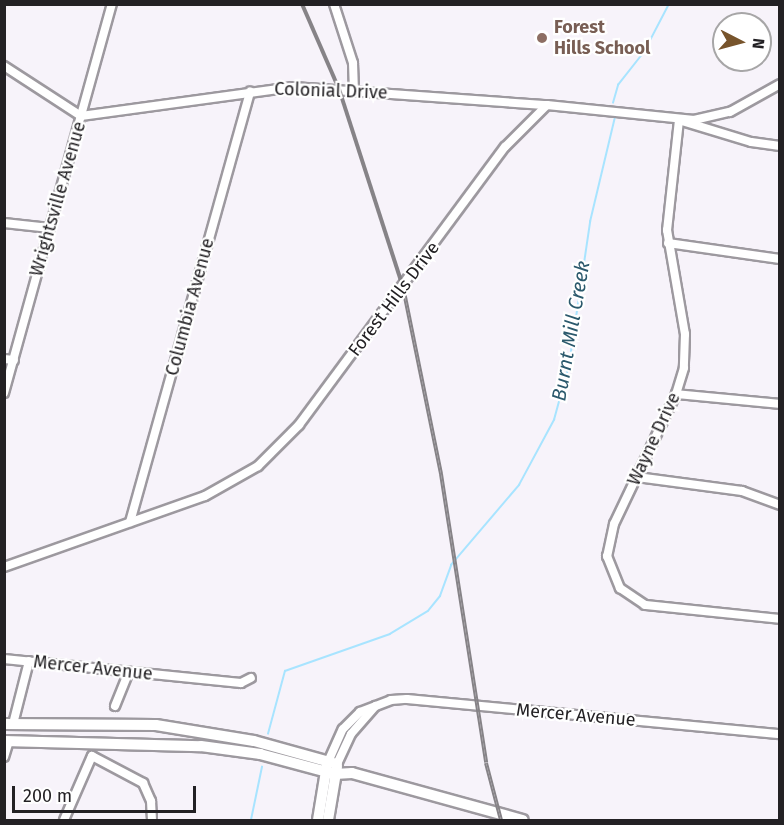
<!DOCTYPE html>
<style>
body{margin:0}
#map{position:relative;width:784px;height:825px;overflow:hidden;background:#f7f3fa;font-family:"Fira Sans",sans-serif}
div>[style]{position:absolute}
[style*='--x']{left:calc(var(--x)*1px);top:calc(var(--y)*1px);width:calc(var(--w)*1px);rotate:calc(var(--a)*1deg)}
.stream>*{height:1.5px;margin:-0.75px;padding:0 0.75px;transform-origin:0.75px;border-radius:0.75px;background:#a8e4ff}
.roads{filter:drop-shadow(2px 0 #9d999f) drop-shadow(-2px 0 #9d999f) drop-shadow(0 2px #9d999f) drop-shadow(0 -2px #9d999f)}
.minor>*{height:8px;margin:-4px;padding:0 4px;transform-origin:4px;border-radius:4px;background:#fff}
.major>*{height:10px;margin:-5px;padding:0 5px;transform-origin:5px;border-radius:5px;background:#fff}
.rail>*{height:4px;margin-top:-2px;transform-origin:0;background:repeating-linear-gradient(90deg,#fff 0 4.5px,#868387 0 9px);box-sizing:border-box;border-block:2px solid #868387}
.dots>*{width:16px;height:16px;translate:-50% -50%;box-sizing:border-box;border:3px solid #fff;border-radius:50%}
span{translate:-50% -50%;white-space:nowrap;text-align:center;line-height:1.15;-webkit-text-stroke:4.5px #fff;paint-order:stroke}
.education-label{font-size:18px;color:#785e54;font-weight:700}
.left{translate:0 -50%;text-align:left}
.street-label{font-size:18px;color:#232124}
.water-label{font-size:20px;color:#2b596c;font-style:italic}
.frame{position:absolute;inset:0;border:6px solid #232124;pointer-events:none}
.north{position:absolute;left:712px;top:12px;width:60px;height:60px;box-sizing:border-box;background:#fff;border:2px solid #a7a6a7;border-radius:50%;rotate:96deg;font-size:16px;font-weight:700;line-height:24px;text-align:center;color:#232124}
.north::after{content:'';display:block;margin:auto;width:21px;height:27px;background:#77542c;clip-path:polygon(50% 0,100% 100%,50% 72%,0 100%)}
.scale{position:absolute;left:12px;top:786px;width:184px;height:27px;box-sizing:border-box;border:3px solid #232124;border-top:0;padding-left:8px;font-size:18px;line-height:21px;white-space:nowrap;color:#232124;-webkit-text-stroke:4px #fff;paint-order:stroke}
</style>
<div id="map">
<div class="stream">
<i style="--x:613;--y:103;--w:19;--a:-74"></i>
<i style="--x:618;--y:85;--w:42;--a:-51.8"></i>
<i style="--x:644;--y:52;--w:54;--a:-62.5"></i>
<i style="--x:268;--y:734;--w:65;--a:-74.9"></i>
<i style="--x:285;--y:671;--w:111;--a:-19.4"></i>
<i style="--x:390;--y:634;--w:44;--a:-31.2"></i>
<i style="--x:428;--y:611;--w:19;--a:-51"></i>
<i style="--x:440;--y:596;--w:33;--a:-70"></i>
<i style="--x:451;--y:565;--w:105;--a:-49.6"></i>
<i style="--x:519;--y:485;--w:74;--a:-61.7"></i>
<i style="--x:554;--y:420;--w:57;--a:-74.7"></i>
<i style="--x:569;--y:365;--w:145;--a:-81.6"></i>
<i style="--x:590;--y:222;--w:108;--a:-76.6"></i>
<i style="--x:251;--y:820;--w:54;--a:-78.3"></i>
</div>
<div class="roads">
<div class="minor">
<i style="--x:334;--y:4;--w:62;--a:72.1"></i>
<i style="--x:353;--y:63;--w:27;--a:88"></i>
<i style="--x:4;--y:66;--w:92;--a:33"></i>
<i style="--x:81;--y:116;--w:214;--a:-7.8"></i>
<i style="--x:293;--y:87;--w:255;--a:4.1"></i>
<i style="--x:780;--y:146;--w:29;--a:-172"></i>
<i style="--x:751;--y:142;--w:75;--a:-163"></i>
<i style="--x:679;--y:120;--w:111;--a:96.2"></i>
<i style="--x:667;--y:230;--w:106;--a:80.2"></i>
<i style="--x:685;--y:334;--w:34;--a:92"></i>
<i style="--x:684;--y:368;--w:27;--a:107"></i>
<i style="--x:676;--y:394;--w:144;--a:115.5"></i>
<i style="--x:614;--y:524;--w:33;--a:102"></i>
<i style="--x:607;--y:556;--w:35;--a:68"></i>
<i style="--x:620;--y:588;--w:30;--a:34"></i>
<i style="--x:645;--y:605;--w:136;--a:5.9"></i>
<i style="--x:4;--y:223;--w:46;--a:6.2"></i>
<i style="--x:668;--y:243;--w:113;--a:8.1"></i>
<i style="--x:4;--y:359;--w:10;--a:6"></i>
<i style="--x:4;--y:393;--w:404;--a:-74.5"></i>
<i style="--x:676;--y:394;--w:104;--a:5.5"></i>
<i style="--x:637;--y:477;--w:106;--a:7.6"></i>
<i style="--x:742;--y:491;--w:40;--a:20.2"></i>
<i style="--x:130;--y:522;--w:447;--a:-74.4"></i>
<i style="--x:4;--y:567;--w:213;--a:-19.5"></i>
<i style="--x:205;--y:496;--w:61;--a:-29.5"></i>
<i style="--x:258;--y:466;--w:58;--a:-45"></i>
<i style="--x:299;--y:425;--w:346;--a:-53.5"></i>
<i style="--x:505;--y:147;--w:59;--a:-45"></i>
<i style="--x:547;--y:105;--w:148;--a:5.8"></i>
<i style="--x:694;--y:120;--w:37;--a:-13"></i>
<i style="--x:730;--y:112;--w:57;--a:-29.2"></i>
<i style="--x:4;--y:659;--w:238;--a:5.8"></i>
<i style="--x:241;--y:683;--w:11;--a:-27"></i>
<i style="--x:115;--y:706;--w:37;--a:-68"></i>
<i style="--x:13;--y:724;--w:65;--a:-75.7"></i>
<i style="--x:4;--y:757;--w:17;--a:-73"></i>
<i style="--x:328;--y:762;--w:36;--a:-66"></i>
<i style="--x:343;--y:729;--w:24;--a:-45"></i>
<i style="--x:360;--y:712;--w:33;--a:-21"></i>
<i style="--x:391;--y:700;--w:16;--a:-4"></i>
<i style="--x:407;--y:699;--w:375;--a:5.4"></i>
<i style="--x:337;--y:764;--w:33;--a:-65"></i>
<i style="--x:351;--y:734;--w:37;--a:-49"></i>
<i style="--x:64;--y:820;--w:70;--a:-66.4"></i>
<i style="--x:92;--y:756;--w:58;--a:27.9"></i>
<i style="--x:143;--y:783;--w:20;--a:66"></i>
<i style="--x:151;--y:801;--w:19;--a:87"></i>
</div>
<div class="major">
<i style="--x:4;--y:724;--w:152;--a:0.4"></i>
<i style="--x:156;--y:725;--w:99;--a:9.3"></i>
<i style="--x:254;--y:741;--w:86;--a:15.5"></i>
<i style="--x:4;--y:741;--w:197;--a:1.5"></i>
<i style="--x:201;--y:746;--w:60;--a:7.7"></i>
<i style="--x:260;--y:754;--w:78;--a:14.9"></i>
<i style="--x:335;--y:774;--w:17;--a:-3"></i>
<i style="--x:352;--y:773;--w:177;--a:15.4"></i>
<i style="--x:318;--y:820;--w:56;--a:-80.7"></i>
<i style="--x:328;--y:820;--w:54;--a:-80.4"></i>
</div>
</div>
<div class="rail">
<i style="--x:302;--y:4;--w:93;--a:66.5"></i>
<i style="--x:339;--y:89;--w:208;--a:72.1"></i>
<i style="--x:403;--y:287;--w:191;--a:78.5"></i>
<i style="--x:441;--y:474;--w:292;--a:81.1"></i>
<i style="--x:486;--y:763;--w:59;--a:75.3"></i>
</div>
<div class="dots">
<i style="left:542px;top:38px;background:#8d6e63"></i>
</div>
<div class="education-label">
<span class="left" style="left:554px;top:38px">Forest<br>Hills School</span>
</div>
<div class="street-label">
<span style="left:331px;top:91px;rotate:2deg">Colonial Drive</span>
<span style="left:58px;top:199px;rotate:-74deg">Wrightsville Avenue</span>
<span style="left:394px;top:299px;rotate:-53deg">Forest Hills Drive</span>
<span style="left:190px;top:307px;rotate:-75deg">Columbia Avenue</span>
<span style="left:654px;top:439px;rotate:-65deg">Wayne Drive</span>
<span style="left:93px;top:668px;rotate:6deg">Mercer Avenue</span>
<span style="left:576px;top:715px;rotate:5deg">Mercer Avenue</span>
</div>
<div class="water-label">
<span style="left:571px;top:331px;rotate:-80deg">Burnt Mill Creek</span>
</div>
<div class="frame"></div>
<div class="north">N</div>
<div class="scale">200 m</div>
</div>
